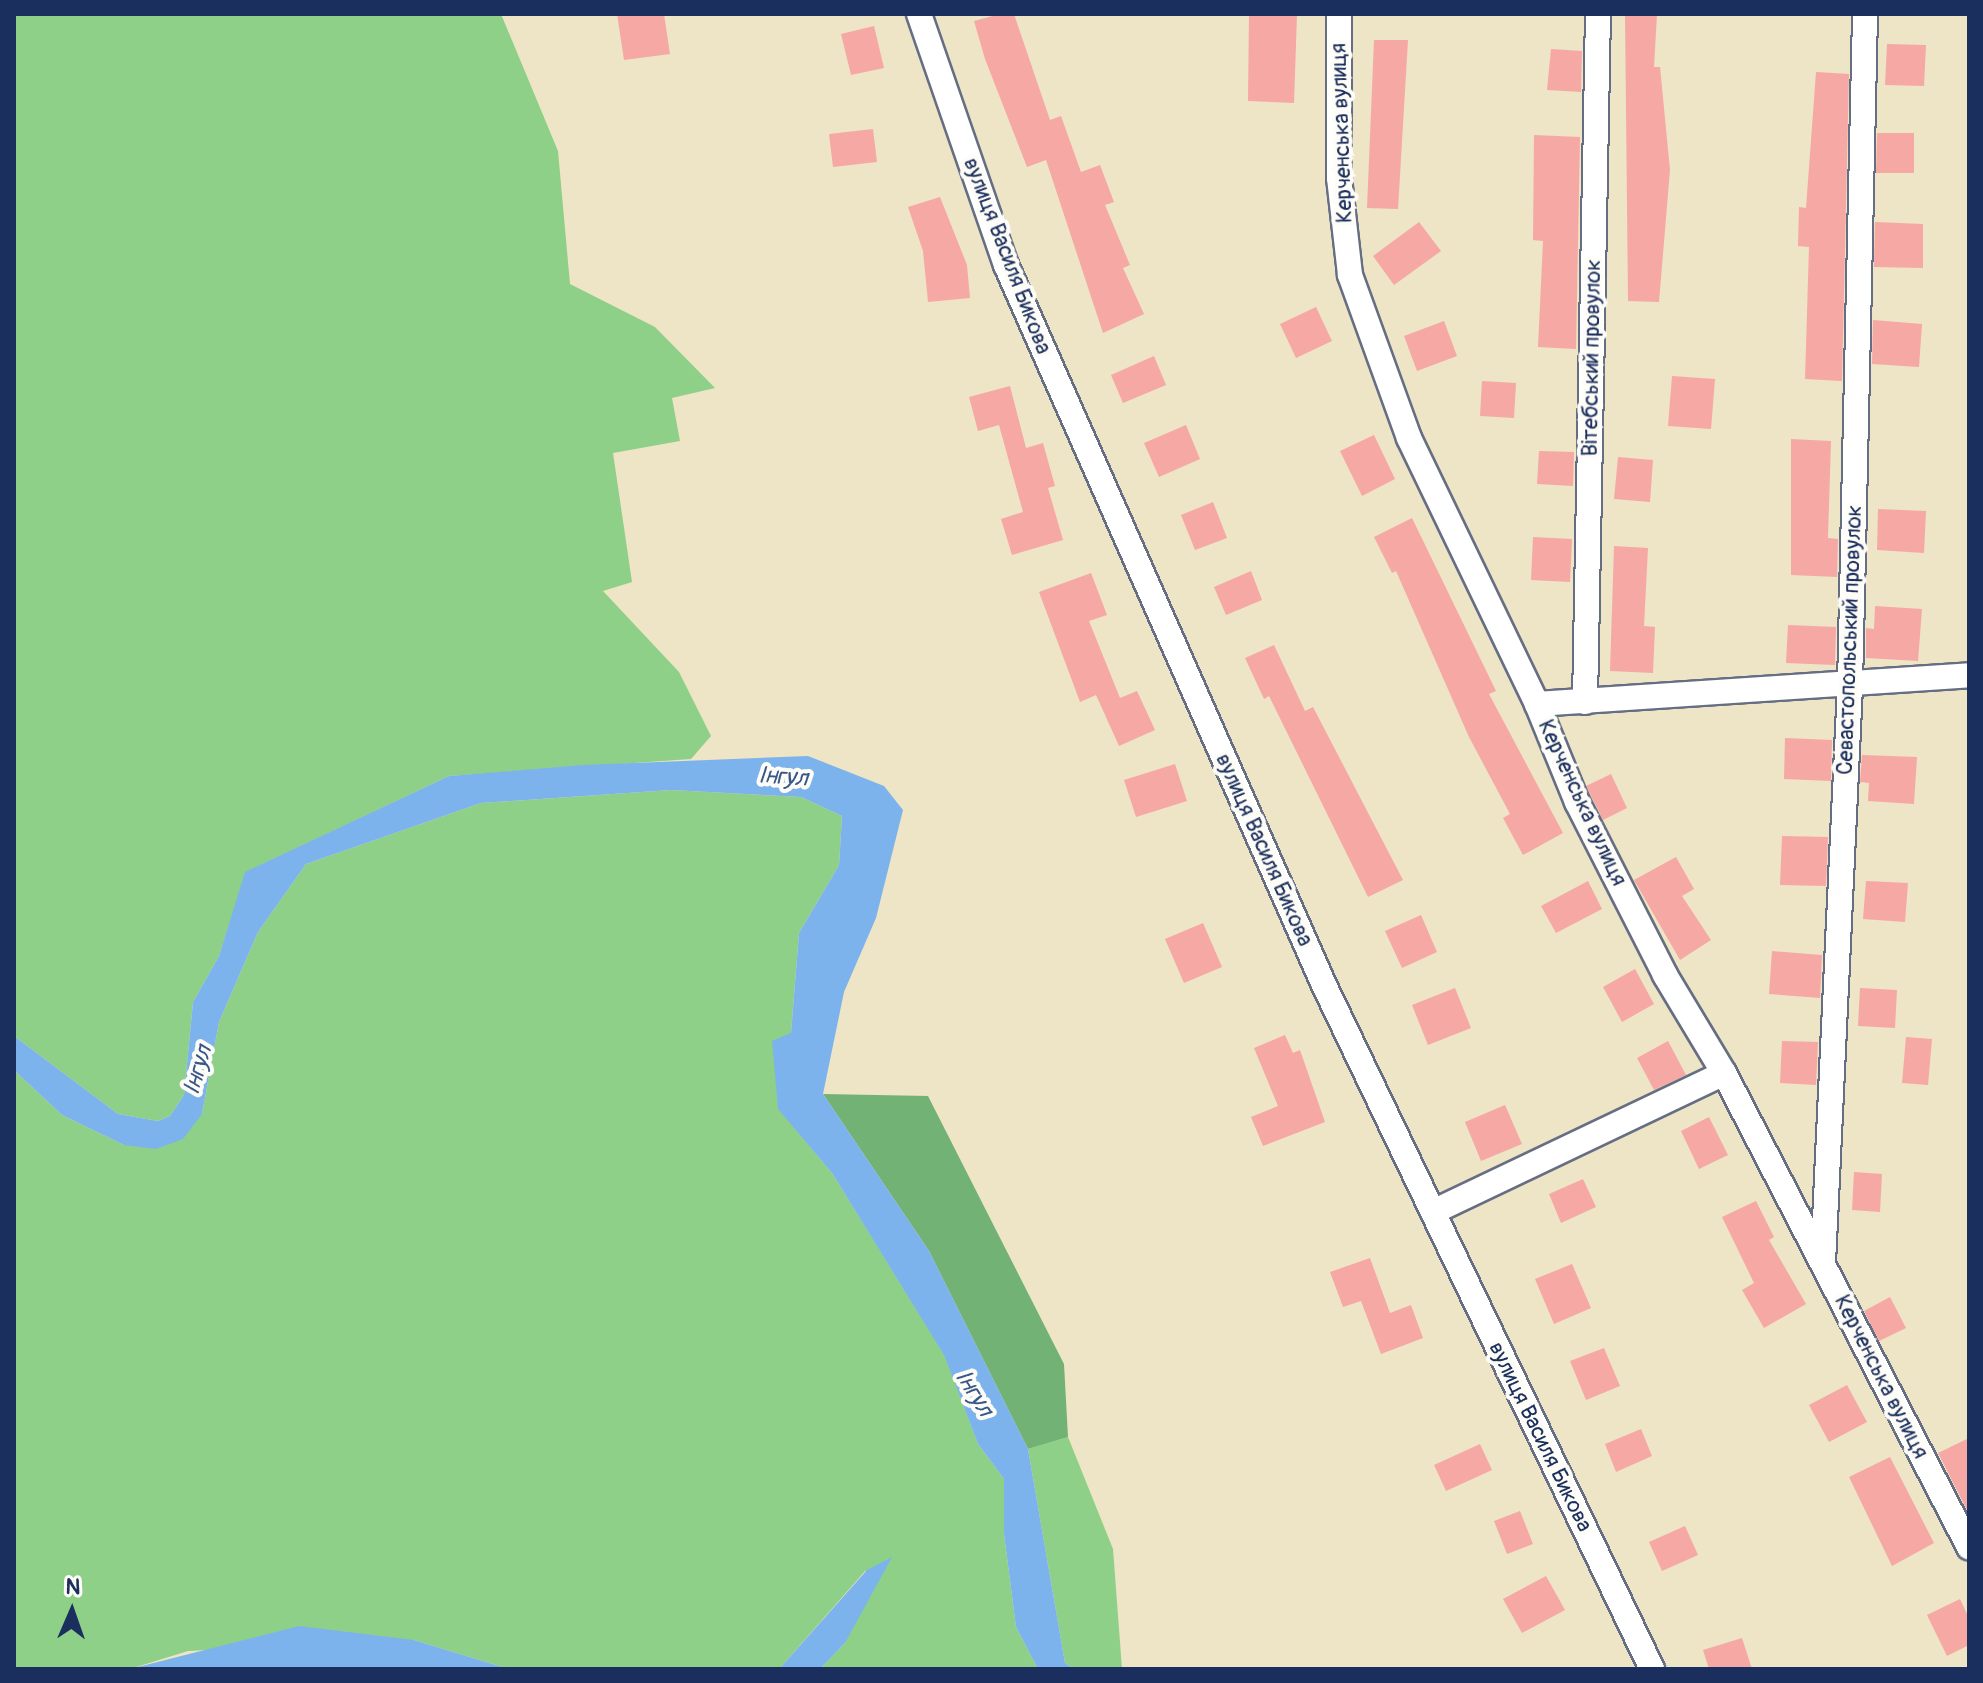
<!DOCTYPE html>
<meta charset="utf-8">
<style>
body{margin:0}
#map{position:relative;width:1983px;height:1683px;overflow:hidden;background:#eee4c6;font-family:Pangolin,sans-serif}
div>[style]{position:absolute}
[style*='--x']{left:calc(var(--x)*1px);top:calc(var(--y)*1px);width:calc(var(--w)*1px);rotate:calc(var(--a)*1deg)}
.green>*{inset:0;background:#8ed088}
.forest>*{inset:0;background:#72b274}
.water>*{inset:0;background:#7db3ec}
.building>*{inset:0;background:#f6a8a4}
.roads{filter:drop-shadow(2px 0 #656e82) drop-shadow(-2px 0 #656e82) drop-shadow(0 2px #656e82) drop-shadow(0 -2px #656e82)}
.street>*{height:24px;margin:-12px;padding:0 12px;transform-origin:12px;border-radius:12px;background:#fff}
span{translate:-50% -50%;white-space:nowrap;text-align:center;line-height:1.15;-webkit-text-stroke:8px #fdfcf7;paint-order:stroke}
.street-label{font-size:22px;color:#1b2f5e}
.water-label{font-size:24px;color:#385789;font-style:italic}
.frame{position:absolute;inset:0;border:16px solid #1b2f5e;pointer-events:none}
.north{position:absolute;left:32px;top:1571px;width:80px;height:80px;-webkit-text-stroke:6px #fdfcf7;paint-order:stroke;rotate:2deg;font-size:22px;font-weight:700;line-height:32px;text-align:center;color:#1b2f5e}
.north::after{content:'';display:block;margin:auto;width:28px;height:36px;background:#1b2f5e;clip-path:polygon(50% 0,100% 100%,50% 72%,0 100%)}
</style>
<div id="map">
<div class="green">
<i style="clip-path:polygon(14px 14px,501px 14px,558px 151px,570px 284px,655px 327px,715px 388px,672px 398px,680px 441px,613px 453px,632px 582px,603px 591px,679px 672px,711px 736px,691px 759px,449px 776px,246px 872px,219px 956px,193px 1002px,184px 1095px,170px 1116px,158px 1121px,118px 1114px,14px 1036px)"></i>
<i style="clip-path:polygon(671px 790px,801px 797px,842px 816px,839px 865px,799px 933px,791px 1033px,778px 1108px,832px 1173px,944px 1354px,978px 1444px,1004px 1479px,1004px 1534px,1016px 1627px,1038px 1669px,820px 1669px,845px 1643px,866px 1570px,779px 1669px,509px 1669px,414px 1640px,188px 1651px,130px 1669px,14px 1669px,14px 1070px,62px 1115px,124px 1145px,202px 1114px,219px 1022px,258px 932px,306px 864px,481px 803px)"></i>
<i style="clip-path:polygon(1068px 1437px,1113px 1549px,1122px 1669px,1074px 1669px,1065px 1663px,1028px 1449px)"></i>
</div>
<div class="forest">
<i style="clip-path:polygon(823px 1094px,928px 1096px,1064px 1364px,1068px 1437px,1028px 1449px,929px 1251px)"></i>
</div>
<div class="water">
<i style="clip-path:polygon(808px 756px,884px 786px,903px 810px,876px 918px,844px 992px,823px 1094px,929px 1251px,1028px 1449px,1065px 1663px,1074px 1669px,1038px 1669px,1016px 1627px,1004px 1534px,1004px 1479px,978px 1444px,944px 1355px,832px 1173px,778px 1109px,772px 1041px,791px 1033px,799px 933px,839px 865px,842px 816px,801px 797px,671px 790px,481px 803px,306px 864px,258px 932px,219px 1022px,202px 1114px,183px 1139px,156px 1149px,124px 1145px,62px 1115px,14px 1070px,14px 1036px,118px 1114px,158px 1121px,170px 1116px,184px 1095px,193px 1002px,219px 956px,245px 872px,449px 776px,583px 765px)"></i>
<i style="clip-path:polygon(892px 1557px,845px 1643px,820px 1669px,779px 1669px,867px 1570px)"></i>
<i style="clip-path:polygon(299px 1626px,414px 1640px,509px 1669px,130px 1669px)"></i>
</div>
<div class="building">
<i style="clip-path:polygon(617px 14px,664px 14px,670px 54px,624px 60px)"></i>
<i style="clip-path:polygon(1000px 14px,1014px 14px,1050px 120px,1061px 116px,1081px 172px,1100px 165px,1114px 202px,1105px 205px,1130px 265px,1123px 268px,1144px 314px,1103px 333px,1046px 160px,1027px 167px,985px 59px,974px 21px)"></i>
<i style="clip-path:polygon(1249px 14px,1297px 14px,1294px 103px,1248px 101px)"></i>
<i style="clip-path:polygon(1625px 14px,1657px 14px,1654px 67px,1660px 67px,1670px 170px,1659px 302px,1628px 301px)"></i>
<i style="clip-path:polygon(874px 26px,884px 68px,851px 75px,841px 34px)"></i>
<i style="clip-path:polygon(1374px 40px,1408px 40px,1398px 209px,1367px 208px)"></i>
<i style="clip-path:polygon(1887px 44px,1926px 45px,1924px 86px,1885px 85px)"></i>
<i style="clip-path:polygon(1551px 49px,1582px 51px,1581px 92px,1547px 90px)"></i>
<i style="clip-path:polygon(1816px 72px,1849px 74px,1842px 381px,1805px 379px,1809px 247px,1798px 246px,1799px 207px,1806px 208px)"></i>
<i style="clip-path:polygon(873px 129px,877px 162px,833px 167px,829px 134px)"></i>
<i style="clip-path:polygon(1877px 133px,1914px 133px,1914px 173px,1876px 173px)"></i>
<i style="clip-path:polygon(1534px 135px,1580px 137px,1576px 349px,1538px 347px,1543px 241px,1533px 240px)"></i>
<i style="clip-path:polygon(940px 197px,967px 265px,970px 298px,928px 302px,923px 251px,908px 207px)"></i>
<i style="clip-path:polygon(1419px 222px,1441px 251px,1394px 285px,1373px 256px)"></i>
<i style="clip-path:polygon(1875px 222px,1923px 224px,1923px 268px,1874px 267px)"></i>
<i style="clip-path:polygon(1316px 307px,1332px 341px,1296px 358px,1280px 324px)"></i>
<i style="clip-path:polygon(1873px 320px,1922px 324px,1919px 367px,1872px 364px)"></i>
<i style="clip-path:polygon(1444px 321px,1457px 356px,1417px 371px,1404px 336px)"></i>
<i style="clip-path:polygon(1154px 356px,1166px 385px,1123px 403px,1111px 375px)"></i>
<i style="clip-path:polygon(1672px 376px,1715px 379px,1711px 429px,1668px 426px)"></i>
<i style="clip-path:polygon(1482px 381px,1516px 383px,1514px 418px,1480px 416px)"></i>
<i style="clip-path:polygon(1010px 386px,1026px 448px,1043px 443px,1055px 486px,1048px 488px,1063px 540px,1012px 555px,1001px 519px,1023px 512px,999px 425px,978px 431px,969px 397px)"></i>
<i style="clip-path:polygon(1186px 425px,1200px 459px,1159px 477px,1144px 443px)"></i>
<i style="clip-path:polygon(1374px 435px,1395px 479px,1362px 496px,1340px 451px)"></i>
<i style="clip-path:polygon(1791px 439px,1831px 441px,1828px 538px,1838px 539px,1837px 577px,1791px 575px)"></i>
<i style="clip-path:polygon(1539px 451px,1574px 452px,1573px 486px,1537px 484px)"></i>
<i style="clip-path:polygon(1618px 457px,1653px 460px,1650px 502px,1614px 499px)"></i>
<i style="clip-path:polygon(1213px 502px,1227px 538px,1195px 550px,1181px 515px)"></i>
<i style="clip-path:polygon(1878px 509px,1926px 511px,1924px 553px,1877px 550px)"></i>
<i style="clip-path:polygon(1412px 518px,1496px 691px,1489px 694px,1563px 833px,1523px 855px,1503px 818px,1510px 814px,1469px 737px,1396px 571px,1392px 573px,1374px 537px)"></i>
<i style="clip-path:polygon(1533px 537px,1572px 539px,1570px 582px,1531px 580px)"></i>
<i style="clip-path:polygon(1614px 546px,1648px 548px,1644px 626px,1655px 627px,1653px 673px,1610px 671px)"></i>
<i style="clip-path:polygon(1251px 571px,1262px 600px,1226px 615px,1214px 587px)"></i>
<i style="clip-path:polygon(1091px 573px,1107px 615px,1089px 621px,1120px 698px,1137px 691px,1155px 730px,1119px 746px,1096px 695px,1080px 702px,1039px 592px)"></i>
<i style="clip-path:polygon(1875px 606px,1922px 609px,1918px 661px,1866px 658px,1866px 628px,1874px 629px)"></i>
<i style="clip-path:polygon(1788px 625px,1836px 627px,1835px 665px,1786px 663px)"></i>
<i style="clip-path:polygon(1274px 645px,1305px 711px,1313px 707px,1403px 880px,1368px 897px,1269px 696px,1264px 699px,1245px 658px)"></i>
<i style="clip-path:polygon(1785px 738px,1832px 740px,1831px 781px,1784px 779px)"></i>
<i style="clip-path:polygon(1862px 755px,1917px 757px,1914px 804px,1868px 801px,1869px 783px,1860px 782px)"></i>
<i style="clip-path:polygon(1175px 764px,1187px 801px,1136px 817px,1124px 780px)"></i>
<i style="clip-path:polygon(1611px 774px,1627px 808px,1603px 820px,1586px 786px)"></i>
<i style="clip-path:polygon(1782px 836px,1828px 837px,1826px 886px,1780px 885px)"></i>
<i style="clip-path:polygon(1676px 857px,1694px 889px,1682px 896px,1711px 940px,1680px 960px,1634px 880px)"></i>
<i style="clip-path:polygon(1588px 881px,1602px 909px,1556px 933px,1541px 906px)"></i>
<i style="clip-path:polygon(1866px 881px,1908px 883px,1905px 922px,1863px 919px)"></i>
<i style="clip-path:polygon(1421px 915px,1437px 952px,1402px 968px,1385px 931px)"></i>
<i style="clip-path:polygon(1203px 923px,1222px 967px,1184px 983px,1165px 939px)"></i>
<i style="clip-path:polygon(1772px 951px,1822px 955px,1820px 998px,1769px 994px)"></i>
<i style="clip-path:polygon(1635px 969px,1654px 1004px,1622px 1022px,1603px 987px)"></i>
<i style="clip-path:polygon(1455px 988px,1471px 1028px,1428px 1045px,1412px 1005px)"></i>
<i style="clip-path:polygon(1860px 988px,1897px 990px,1895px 1028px,1858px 1026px)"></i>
<i style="clip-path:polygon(1285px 1035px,1293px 1053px,1300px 1050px,1325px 1122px,1263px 1146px,1251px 1117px,1278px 1106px,1254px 1048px)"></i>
<i style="clip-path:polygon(1906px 1037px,1932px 1039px,1928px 1085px,1902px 1083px)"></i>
<i style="clip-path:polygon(1668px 1041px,1686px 1075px,1654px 1090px,1637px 1058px)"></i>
<i style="clip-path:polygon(1782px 1041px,1818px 1042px,1816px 1085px,1780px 1083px)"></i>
<i style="clip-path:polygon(1505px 1105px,1522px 1144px,1481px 1161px,1465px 1122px)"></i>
<i style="clip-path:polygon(1709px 1117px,1728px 1155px,1699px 1169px,1681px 1131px)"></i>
<i style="clip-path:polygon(1854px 1172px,1882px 1174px,1880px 1212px,1852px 1210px)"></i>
<i style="clip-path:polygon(1583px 1179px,1596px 1207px,1561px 1223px,1549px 1194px)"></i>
<i style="clip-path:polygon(1756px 1201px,1774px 1237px,1769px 1240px,1806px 1304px,1764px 1328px,1742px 1290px,1754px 1283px,1722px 1217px)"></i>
<i style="clip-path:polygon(1370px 1258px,1390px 1313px,1411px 1305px,1423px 1338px,1381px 1354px,1361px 1301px,1343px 1307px,1330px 1272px)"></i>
<i style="clip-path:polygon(1572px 1264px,1591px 1308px,1554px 1324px,1535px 1279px)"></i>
<i style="clip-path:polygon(1890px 1297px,1906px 1328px,1879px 1341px,1864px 1311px)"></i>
<i style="clip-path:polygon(1604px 1348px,1620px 1386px,1586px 1400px,1570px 1361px)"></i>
<i style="clip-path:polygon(1847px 1385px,1867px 1422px,1829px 1442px,1809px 1405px)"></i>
<i style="clip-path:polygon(1641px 1429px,1652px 1456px,1616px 1472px,1605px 1444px)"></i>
<i style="clip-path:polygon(1969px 1438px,1969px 1514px,1938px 1453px)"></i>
<i style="clip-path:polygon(1480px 1444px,1492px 1470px,1446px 1491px,1434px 1465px)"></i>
<i style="clip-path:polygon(1890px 1457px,1934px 1543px,1892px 1566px,1849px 1477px)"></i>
<i style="clip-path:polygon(1520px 1511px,1533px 1544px,1507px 1554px,1494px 1521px)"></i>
<i style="clip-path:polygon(1685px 1526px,1698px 1555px,1662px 1571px,1649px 1542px)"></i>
<i style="clip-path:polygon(1546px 1576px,1565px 1610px,1522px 1633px,1503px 1599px)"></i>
<i style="clip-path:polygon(1960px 1599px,1969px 1618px,1969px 1645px,1947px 1656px,1927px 1615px)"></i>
<i style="clip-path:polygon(1742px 1638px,1752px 1669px,1709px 1669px,1703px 1650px)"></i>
</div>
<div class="roads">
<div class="street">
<i style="--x:919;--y:14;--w:266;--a:70.9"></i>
<i style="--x:1006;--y:265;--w:787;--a:66.17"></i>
<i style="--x:1324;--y:985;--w:759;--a:64.38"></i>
<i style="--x:1339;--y:14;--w:164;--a:90"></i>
<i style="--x:1339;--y:178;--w:98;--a:83.5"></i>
<i style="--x:1350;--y:275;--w:173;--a:70.1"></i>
<i style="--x:1409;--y:438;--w:295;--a:64.3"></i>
<i style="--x:1537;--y:704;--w:106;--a:67.8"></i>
<i style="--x:1577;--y:802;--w:194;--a:63"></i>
<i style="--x:1665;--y:975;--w:114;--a:59"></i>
<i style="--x:1724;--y:1073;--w:534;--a:62.67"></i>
<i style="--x:1585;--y:702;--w:688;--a:-88.92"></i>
<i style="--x:1537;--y:704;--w:433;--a:-3.8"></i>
<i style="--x:1433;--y:1212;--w:322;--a:-25.5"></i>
<i style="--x:1823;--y:1263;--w:578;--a:-87.32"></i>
<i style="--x:1850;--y:686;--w:672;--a:-88.72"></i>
</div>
</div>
<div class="street-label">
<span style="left:1342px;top:133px;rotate:-92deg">Керченська вулиця</span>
<span style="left:1007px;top:256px;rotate:69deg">вулиця Василя Бикова</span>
<span style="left:1592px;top:358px;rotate:-89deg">Вітебський провулок</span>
<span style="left:1850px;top:640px;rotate:-88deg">Севастопольський провулок</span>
<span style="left:1582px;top:803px;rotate:65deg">Керченська вулиця</span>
<span style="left:1264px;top:850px;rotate:66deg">вулиця Василя Бикова</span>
<span style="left:1881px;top:1377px;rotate:63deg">Керченська вулиця</span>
<span style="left:1540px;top:1437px;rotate:64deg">вулиця Василя Бикова</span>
</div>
<div class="water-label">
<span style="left:783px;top:777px;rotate:4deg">Інгул</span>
<span style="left:198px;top:1070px;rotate:-74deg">Інгул</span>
<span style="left:974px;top:1393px;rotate:58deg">Інгул</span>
</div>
<div class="frame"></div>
<div class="north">N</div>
</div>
